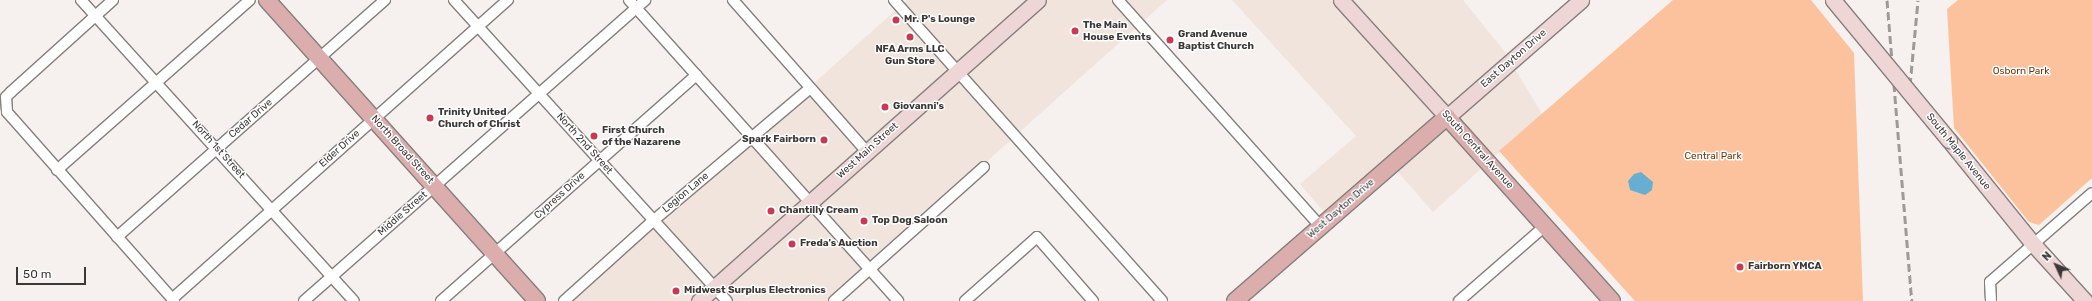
<!DOCTYPE html>
<style>
body{margin:0}
#map{position:relative;width:2092px;height:301px;overflow:hidden;background:#f6f1ee;font-family:Rubik,sans-serif}
div>[style]{position:absolute}
[style*='--x']{left:calc(var(--x)*1px);top:calc(var(--y)*1px);width:calc(var(--w)*1px);rotate:calc(var(--a)*1deg)}
.built>*{inset:0;background:#f1e4dd}
.green>*{inset:0;background:#fcc29e}
.water>*{inset:0;background:#67afd0}
.roads{filter:drop-shadow(1px 0 #85807d) drop-shadow(-1px 0 #85807d) drop-shadow(0 1px #85807d) drop-shadow(0 -1px #85807d)}
.street>*{height:10px;margin:-5px;padding:0 5px;transform-origin:5px;border-radius:5px;background:#fff}
.secondary>*{height:15px;margin:-7.5px;padding:0 7.5px;transform-origin:7.5px;border-radius:7.5px;background:#edd6d5}
.primary>*{height:16px;margin:-8px;padding:0 8px;transform-origin:8px;border-radius:8px;background:#dbadac}
.rail>*{height:3px;margin-top:-1.5px;transform-origin:0;background:repeating-linear-gradient(90deg,#9e9a98 0 8px,transparent 0 12px)}
.bridges{filter:drop-shadow(1px 0 #85807d) drop-shadow(-1px 0 #85807d) drop-shadow(0 1px #85807d) drop-shadow(0 -1px #85807d)}
.secondary-bridge>*{height:15px;margin:-7.5px;padding:0 7.5px;transform-origin:7.5px;border-radius:7.5px;background:#edd6d5}
.dots>*{width:11px;height:11px;translate:-50% -50%;box-sizing:border-box;border:2px solid #fff;border-radius:50%}
span{translate:-50% -50%;white-space:nowrap;text-align:center;line-height:1.15;-webkit-text-stroke:3px #fff;paint-order:stroke}
.poi-label{font-size:10px;color:#3b3837;font-weight:700}
.left{translate:0 -50%;text-align:left}
.right{translate:-100% -50%;text-align:right}
.street-label{font-size:10px;color:#3b3837}
.park-label{font-size:10px;color:#6f390f}
.north{position:absolute;left:2036px;top:245px;width:40px;height:40px;-webkit-text-stroke:3px #fff;paint-order:stroke;rotate:314deg;font-size:11px;font-weight:700;line-height:16px;text-align:center;color:#3b3837}
.north::after{content:'';display:block;margin:auto;width:14px;height:18px;background:#3b3837;clip-path:polygon(50% 0,100% 100%,50% 72%,0 100%)}
.scale{position:absolute;left:16px;top:267px;width:70px;height:18px;box-sizing:border-box;border:2px solid #3b3837;border-top:0;padding-left:5px;font-size:12px;line-height:14px;white-space:nowrap;color:#3b3837;-webkit-text-stroke:3px #fff;paint-order:stroke}
</style>
<div id="map">
<div class="built">
<i style="clip-path:polygon(907px 0,1167px 0,831px 301px,570px 301px)"></i>
<i style="clip-path:polygon(1232px 0,1463px 0,1505px 52px,1542px 114px,1433px 212px,1396px 170px,1333px 223px,1300px 184px,1356px 136px)"></i>
</div>
<div class="green">
<i style="clip-path:polygon(1673px 0,1811px 0,1854px 53px,1863px 301px,1635px 301px,1499px 151px)"></i>
<i style="clip-path:polygon(1958px 0,2092px 0,2092px 178px,2039px 225px,2029px 222px,1954px 128px,1947px 9px)"></i>
</div>
<div class="water">
<i style="clip-path:polygon(1641px 172px,1653px 182px,1652px 190px,1645px 195px,1630px 190px,1628px 181px,1634px 174px)"></i>
</div>
<div class="roads">
<div class="street">
<i style="--x:81;--y:0;--w:406;--a:47.8"></i>
<i style="--x:113;--y:0;--w:137;--a:138"></i>
<i style="--x:11;--y:92;--w:7;--a:135"></i>
<i style="--x:6;--y:97;--w:15;--a:86"></i>
<i style="--x:7;--y:112;--w:252;--a:48.5"></i>
<i style="--x:454;--y:0;--w:406;--a:47.8"></i>
<i style="--x:629;--y:0;--w:404;--a:48.2"></i>
<i style="--x:733;--y:0;--w:203;--a:48.6"></i>
<i style="--x:894;--y:0;--w:403;--a:48.3"></i>
<i style="--x:1118;--y:0;--w:305;--a:48.2"></i>
<i style="--x:57;--y:170;--w:257;--a:-41.4"></i>
<i style="--x:117;--y:237;--w:358;--a:-41.5"></i>
<i style="--x:172;--y:299;--w:450;--a:-41.7"></i>
<i style="--x:304;--y:301;--w:455;--a:-41.4"></i>
<i style="--x:441;--y:301;--w:341;--a:-41.5"></i>
<i style="--x:564;--y:301;--w:121;--a:-42"></i>
<i style="--x:654;--y:220;--w:204;--a:-40.2"></i>
<i style="--x:834;--y:301;--w:201;--a:-41.8"></i>
<i style="--x:965;--y:301;--w:96;--a:-41.6"></i>
<i style="--x:1037;--y:237;--w:85;--a:48.8"></i>
<i style="--x:1459;--y:301;--w:114;--a:-41.1"></i>
<i style="--x:1991;--y:301;--w:19;--a:-93"></i>
<i style="--x:1990;--y:282;--w:135;--a:-41.1"></i>
</div>
<div class="secondary">
<i style="--x:1341;--y:0;--w:158;--a:47.8"></i>
<i style="--x:1447;--y:117;--w:178;--a:-41.1"></i>
<i style="--x:1949;--y:140;--w:135;--a:51"></i>
<i style="--x:2034;--y:245;--w:76;--a:47.7"></i>
<i style="--x:699;--y:301;--w:453;--a:-41.6"></i>
</div>
<div class="primary">
<i style="--x:267;--y:0;--w:404;--a:48.1"></i>
<i style="--x:1235;--y:301;--w:281;--a:-41"></i>
<i style="--x:1447;--y:117;--w:247;--a:48.1"></i>
</div>
</div>
<div class="rail">
<i style="--x:1887;--y:0;--w:302;--a:85.3"></i>
<i style="--x:1910;--y:85;--w:85;--a:-84.6"></i>
</div>
<div class="bridges">
<div class="secondary-bridge">
<i style="--x:1833;--y:0;--w:182;--a:50.4"></i>
</div>
</div>
<div class="dots">
<i style="left:896px;top:20px;background:#ca3952"></i>
<i style="left:1075px;top:31px;background:#ca3952"></i>
<i style="left:910px;top:37px;background:#ca3952"></i>
<i style="left:1170px;top:40px;background:#ca3952"></i>
<i style="left:885px;top:107px;background:#ca3952"></i>
<i style="left:430px;top:118px;background:#ca3952"></i>
<i style="left:594px;top:136px;background:#ca3952"></i>
<i style="left:824px;top:140px;background:#ca3952"></i>
<i style="left:771px;top:211px;background:#ca3952"></i>
<i style="left:864px;top:221px;background:#ca3952"></i>
<i style="left:792px;top:244px;background:#ca3952"></i>
<i style="left:1740px;top:267px;background:#ca3952"></i>
<i style="left:676px;top:291px;background:#ca3952"></i>
</div>
<div class="poi-label">
<span class="left" style="left:904px;top:20px">Mr. P's Lounge</span>
<span class="left" style="left:1083px;top:31px">The Main<br>House Events</span>
<span class="left" style="left:1178px;top:40px">Grand Avenue<br>Baptist Church</span>
<span style="left:910px;top:55px">NFA Arms LLC<br>Gun Store</span>
<span class="left" style="left:893px;top:107px">Giovanni's</span>
<span class="left" style="left:438px;top:118px">Trinity United<br>Church of Christ</span>
<span class="left" style="left:602px;top:136px">First Church<br>of the Nazarene</span>
<span class="right" style="left:816px;top:140px">Spark Fairborn</span>
<span class="left" style="left:779px;top:211px">Chantilly Cream</span>
<span class="left" style="left:872px;top:221px">Top Dog Saloon</span>
<span class="left" style="left:800px;top:244px">Freda's Auction</span>
<span class="left" style="left:1748px;top:267px">Fairborn YMCA</span>
<span class="left" style="left:684px;top:291px">Midwest Surplus Electronics</span>
</div>
<div class="street-label">
<span style="left:1514px;top:59px;rotate:-41deg">East Dayton Drive</span>
<span style="left:251px;top:119px;rotate:-41deg">Cedar Drive</span>
<span style="left:584px;top:144px;rotate:48deg">North 2nd Street</span>
<span style="left:340px;top:149px;rotate:-42deg">Elder Drive</span>
<span style="left:218px;top:150px;rotate:48deg">North 1st Street</span>
<span style="left:402px;top:150px;rotate:48deg">North Broad Street</span>
<span style="left:1477px;top:150px;rotate:48deg">South Central Avenue</span>
<span style="left:868px;top:151px;rotate:-42deg">West Main Street</span>
<span style="left:1958px;top:152px;rotate:51deg">South Maple Avenue</span>
<span style="left:686px;top:193px;rotate:-40deg">Legion Lane</span>
<span style="left:560px;top:196px;rotate:-42deg">Cypress Drive</span>
<span style="left:1341px;top:209px;rotate:-41deg">West Dayton Drive</span>
<span style="left:403px;top:214px;rotate:-41deg">Middle Street</span>
</div>
<div class="park-label">
<span style="left:2021px;top:72px">Osborn Park</span>
<span style="left:1713px;top:157px">Central Park</span>
</div>
<div class="north">N</div>
<div class="scale">50 m</div>
</div>
